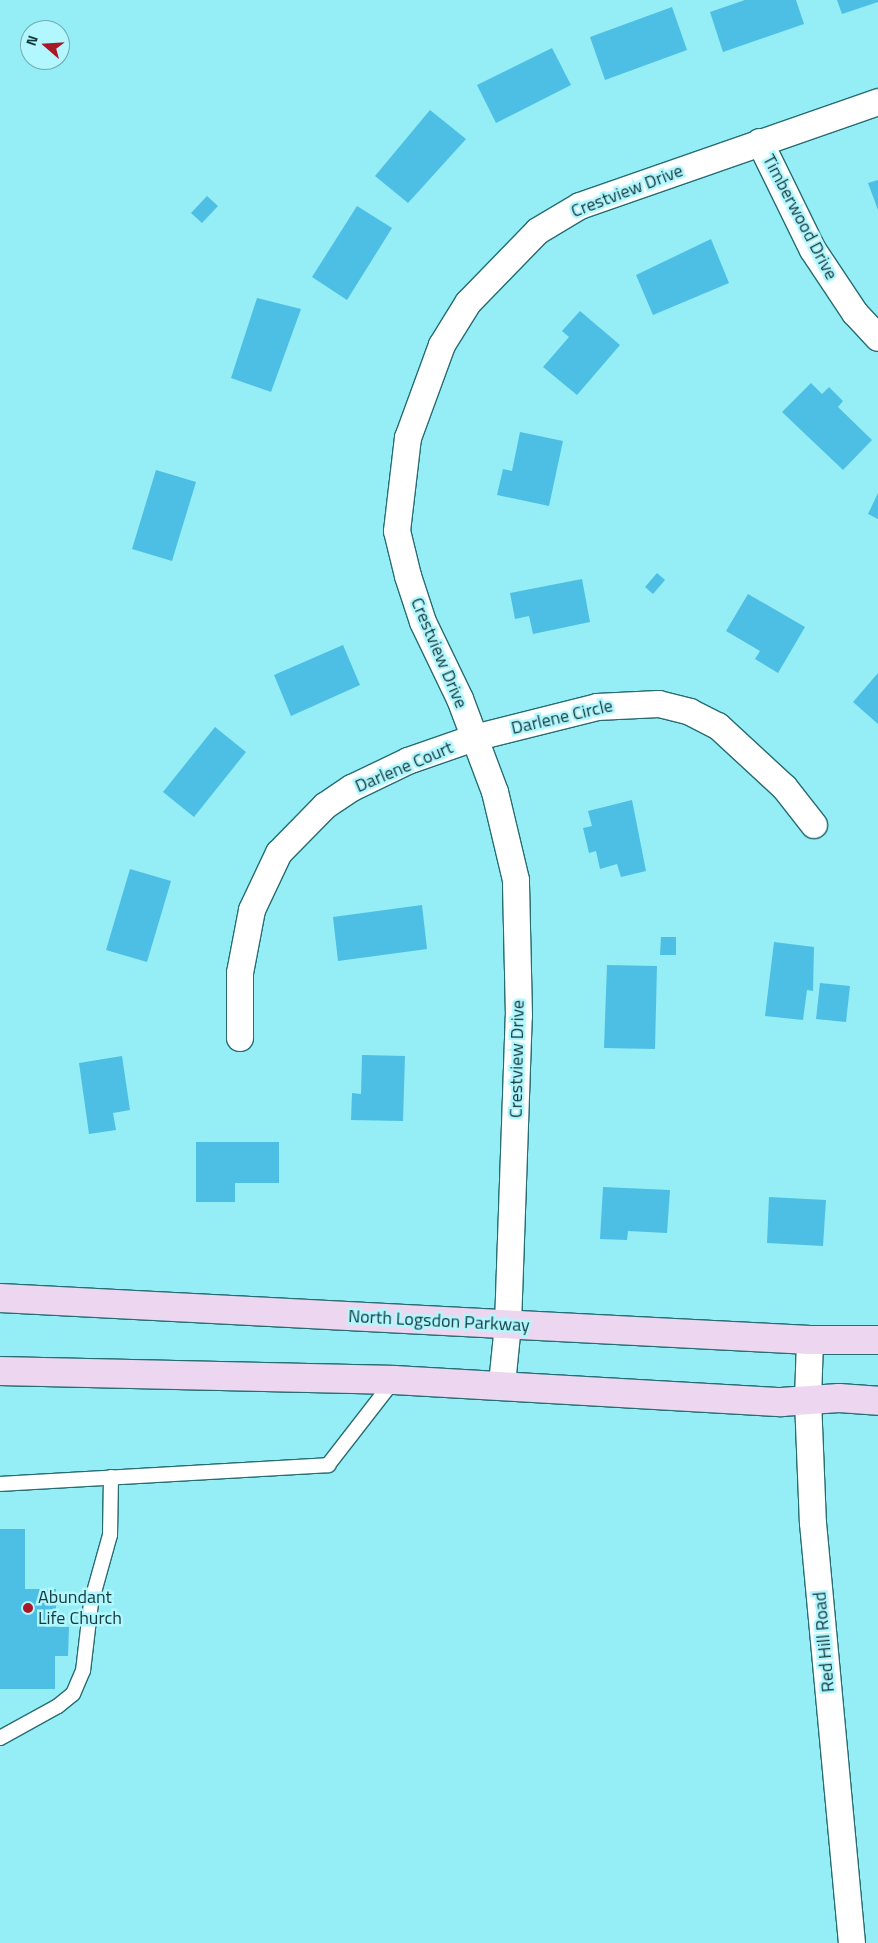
<!DOCTYPE html>
<style>
body{margin:0}
#map{position:relative;width:878px;height:1943px;overflow:hidden;background:#95edf6;font-family:"Titillium Web",sans-serif}
div>[style]{position:absolute}
[style*='--x']{left:calc(var(--x)*1px);top:calc(var(--y)*1px);width:calc(var(--w)*1px);rotate:calc(var(--a)*1deg)}
.building>*{inset:0;background:#4dbfe4}
.roads{filter:drop-shadow(1px 0 #276d73) drop-shadow(-1px 0 #276d73) drop-shadow(0 1px #276d73) drop-shadow(0 -1px #276d73)}
.service>*{height:14px;margin:-7px;padding:0 7px;transform-origin:7px;border-radius:7px;background:#fff}
.minor>*{height:26px;margin:-13px;padding:0 13px;transform-origin:13px;border-radius:13px;background:#fff}
.secondary>*{height:28px;margin:-14px;padding:0 14px;transform-origin:14px;border-radius:14px;background:#edd7f0}
.dots>*{width:14px;height:14px;translate:-50% -50%;box-sizing:border-box;border:2px solid #b2f7fe;border-radius:50%}
span{translate:-50% -50%;white-space:nowrap;text-align:center;line-height:1.15;-webkit-text-stroke:5px #b2f7fe;paint-order:stroke}
.street-label{font-size:18px;color:#143a3e}
.poi-label{font-size:18px;color:#143a3e}
.left{translate:0 -50%;text-align:left}
.north{position:absolute;left:20px;top:20px;width:50px;height:50px;box-sizing:border-box;background:#b2f7fe;border:1px solid #73abb1;border-radius:50%;rotate:289deg;font-size:14px;font-weight:700;line-height:20px;text-align:center;color:#143a3e}
.north::after{content:'';display:block;margin:auto;width:18px;height:22px;background:#ac1727;clip-path:polygon(50% 0,100% 100%,50% 72%,0 100%)}
</style>
<div id="map">
<div class="building">
<i style="clip-path:polygon(745px 0,796px 0,804px 24px,723px 52px,710px 12px)"></i>
<i style="clip-path:polygon(837px 0,878px 0,878px 2px,842px 14px)"></i>
<i style="clip-path:polygon(672px 7px,687px 50px,605px 80px,590px 37px)"></i>
<i style="clip-path:polygon(552px 48px,571px 85px,496px 123px,477px 85px)"></i>
<i style="clip-path:polygon(430px 110px,466px 139px,408px 203px,375px 176px)"></i>
<i style="clip-path:polygon(878px 180px,878px 210px,868px 183px)"></i>
<i style="clip-path:polygon(207px 196px,218px 206px,202px 223px,191px 213px)"></i>
<i style="clip-path:polygon(357px 206px,392px 228px,347px 300px,312px 277px)"></i>
<i style="clip-path:polygon(711px 239px,729px 283px,653px 315px,636px 275px)"></i>
<i style="clip-path:polygon(257px 298px,301px 309px,271px 392px,231px 378px)"></i>
<i style="clip-path:polygon(580px 311px,620px 345px,577px 395px,543px 367px,569px 337px,562px 331px)"></i>
<i style="clip-path:polygon(811px 383px,822px 394px,829px 387px,843px 401px,838px 407px,872px 440px,843px 470px,782px 412px)"></i>
<i style="clip-path:polygon(520px 432px,563px 441px,549px 506px,497px 495px,503px 469px,512px 471px)"></i>
<i style="clip-path:polygon(156px 470px,196px 482px,172px 561px,132px 549px)"></i>
<i style="clip-path:polygon(878px 493px,878px 519px,868px 514px)"></i>
<i style="clip-path:polygon(657px 573px,665px 580px,653px 594px,645px 587px)"></i>
<i style="clip-path:polygon(582px 579px,590px 622px,533px 634px,529px 616px,515px 619px,510px 593px)"></i>
<i style="clip-path:polygon(748px 594px,805px 627px,778px 673px,755px 659px,760px 651px,726px 631px)"></i>
<i style="clip-path:polygon(343px 645px,360px 685px,291px 716px,274px 675px)"></i>
<i style="clip-path:polygon(878px 673px,878px 724px,853px 702px)"></i>
<i style="clip-path:polygon(215px 727px,246px 752px,194px 817px,163px 792px)"></i>
<i style="clip-path:polygon(632px 800px,646px 871px,621px 877px,617px 864px,600px 869px,596px 851px,589px 853px,583px 828px,592px 826px,588px 811px)"></i>
<i style="clip-path:polygon(130px 869px,171px 881px,147px 962px,106px 950px)"></i>
<i style="clip-path:polygon(422px 905px,427px 949px,338px 961px,333px 917px)"></i>
<i style="clip-path:polygon(661px 937px,676px 937px,676px 955px,660px 955px)"></i>
<i style="clip-path:polygon(774px 942px,814px 947px,813px 991px,807px 990px,803px 1020px,765px 1016px)"></i>
<i style="clip-path:polygon(607px 965px,657px 966px,655px 1049px,604px 1048px)"></i>
<i style="clip-path:polygon(820px 983px,850px 986px,846px 1022px,816px 1019px)"></i>
<i style="clip-path:polygon(362px 1055px,405px 1056px,403px 1121px,351px 1120px,352px 1093px,361px 1094px)"></i>
<i style="clip-path:polygon(122px 1056px,130px 1110px,113px 1113px,116px 1130px,89px 1134px,79px 1063px)"></i>
<i style="clip-path:polygon(196px 1142px,279px 1142px,279px 1183px,235px 1183px,235px 1202px,196px 1202px)"></i>
<i style="clip-path:polygon(603px 1187px,670px 1190px,667px 1233px,628px 1231px,627px 1240px,600px 1239px)"></i>
<i style="clip-path:polygon(769px 1197px,826px 1200px,823px 1246px,767px 1243px)"></i>
<i style="clip-path:polygon(0 1529px,25px 1529px,25px 1589px,56px 1589px,56px 1627px,69px 1627px,68px 1656px,55px 1656px,55px 1689px,0 1689px)"></i>
</div>
<div class="roads">
<div class="service">
<i style="--x:0;--y:1484;--w:329;--a:-3.3"></i>
<i style="--x:328;--y:1465;--w:108;--a:-52.2"></i>
<i style="--x:0;--y:1738;--w:66;--a:-28.9"></i>
<i style="--x:58;--y:1706;--w:19;--a:-39"></i>
<i style="--x:73;--y:1694;--w:25;--a:-67"></i>
<i style="--x:83;--y:1671;--w:68;--a:-83.3"></i>
<i style="--x:91;--y:1603;--w:71;--a:-74.4"></i>
<i style="--x:110;--y:1535;--w:58;--a:-89"></i>
</div>
<div class="minor">
<i style="--x:760;--y:142;--w:120;--a:63.9"></i>
<i style="--x:813;--y:250;--w:76;--a:56.3"></i>
<i style="--x:855;--y:313;--w:34;--a:47"></i>
<i style="--x:240;--y:1038;--w:65;--a:-90"></i>
<i style="--x:240;--y:973;--w:64;--a:-79.2"></i>
<i style="--x:252;--y:910;--w:63;--a:-64.7"></i>
<i style="--x:279;--y:853;--w:66;--a:-45.6"></i>
<i style="--x:325;--y:806;--w:32;--a:-34"></i>
<i style="--x:352;--y:788;--w:62;--a:-25.7"></i>
<i style="--x:408;--y:761;--w:70;--a:-19.2"></i>
<i style="--x:474;--y:738;--w:127;--a:-14.1"></i>
<i style="--x:597;--y:707;--w:62;--a:-2.8"></i>
<i style="--x:659;--y:704;--w:32;--a:14"></i>
<i style="--x:690;--y:712;--w:31;--a:27"></i>
<i style="--x:718;--y:726;--w:91;--a:42.8"></i>
<i style="--x:785;--y:788;--w:47;--a:51.9"></i>
<i style="--x:810;--y:1340;--w:60;--a:91.9"></i>
<i style="--x:808;--y:1400;--w:123;--a:87.7"></i>
<i style="--x:813;--y:1523;--w:422;--a:84.7"></i>
<i style="--x:502;--y:1384;--w:59;--a:-84.2"></i>
<i style="--x:508;--y:1325;--w:309;--a:-88"></i>
<i style="--x:519;--y:1016;--w:136;--a:-91.3"></i>
<i style="--x:516;--y:880;--w:90;--a:-103.4"></i>
<i style="--x:495;--y:792;--w:99;--a:-110.6"></i>
<i style="--x:460;--y:699;--w:85;--a:-115.7"></i>
<i style="--x:423;--y:622;--w:48;--a:-108.1"></i>
<i style="--x:408;--y:576;--w:46;--a:-103.7"></i>
<i style="--x:397;--y:531;--w:94;--a:-83.3"></i>
<i style="--x:408;--y:438;--w:99;--a:-69.9"></i>
<i style="--x:442;--y:345;--w:49;--a:-58.2"></i>
<i style="--x:468;--y:303;--w:100;--a:-45.8"></i>
<i style="--x:538;--y:231;--w:49;--a:-30.8"></i>
<i style="--x:580;--y:206;--w:316;--a:-19.2"></i>
</div>
<div class="secondary">
<i style="--x:0;--y:1298;--w:811;--a:2.97"></i>
<i style="--x:810;--y:1340;--w:68;--a:0"></i>
<i style="--x:0;--y:1371;--w:394;--a:1.3"></i>
<i style="--x:394;--y:1380;--w:388;--a:3.3"></i>
<i style="--x:781;--y:1402;--w:58;--a:-3.9"></i>
<i style="--x:839;--y:1398;--w:39;--a:4"></i>
</div>
</div>
<div class="dots">
<i style="left:28px;top:1608px;background:#ac1727"></i>
</div>
<div class="street-label">
<span style="left:627px;top:191px;rotate:-21deg">Crestview Drive</span>
<span style="left:800px;top:217px;rotate:62deg">Timberwood Drive</span>
<span style="left:439px;top:653px;rotate:67deg">Crestview Drive</span>
<span style="left:562px;top:717px;rotate:-13deg">Darlene Circle</span>
<span style="left:404px;top:767px;rotate:-23deg">Darlene Court</span>
<span style="left:517px;top:1059px;rotate:-89deg">Crestview Drive</span>
<span style="left:439px;top:1321px;rotate:3deg">North Logsdon Parkway</span>
<span style="left:824px;top:1642px;rotate:-95deg">Red Hill Road</span>
</div>
<div class="poi-label">
<span class="left" style="left:38px;top:1608px">Abundant<br>Life Church</span>
</div>
<div class="north">N</div>
</div>
